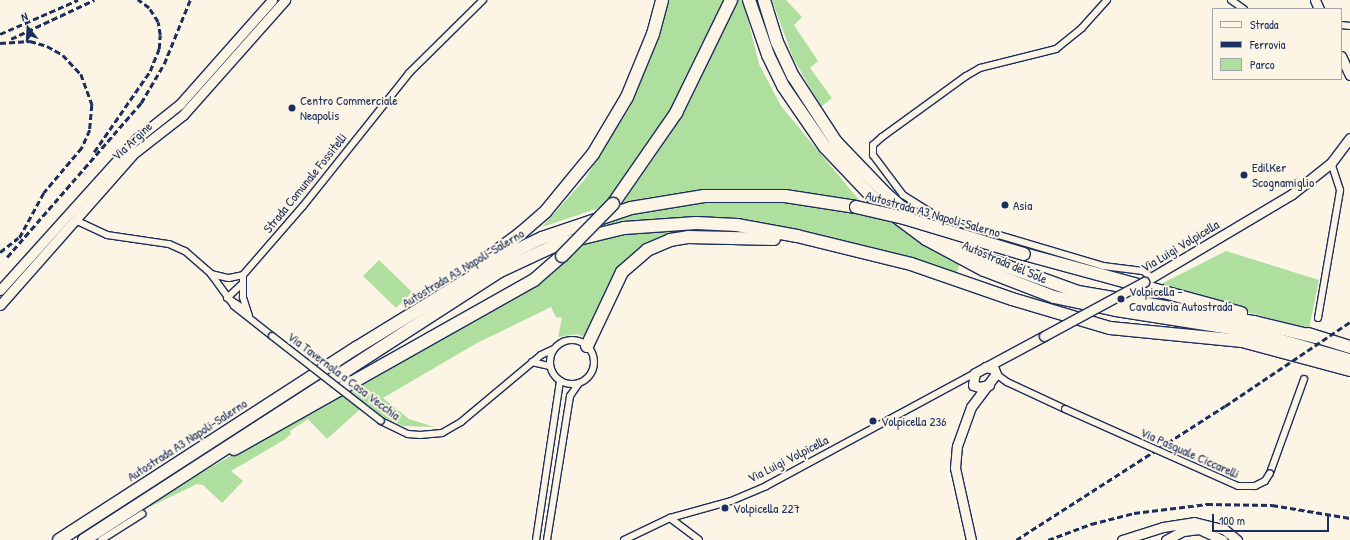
<!DOCTYPE html>
<style>
body{margin:0}
#map{position:relative;width:1350px;height:540px;overflow:hidden;background:#fcf5e5;font-family:"Patrick Hand",sans-serif}
div>[style]{position:absolute}
[style*='--x']{left:calc(var(--x)*1px);top:calc(var(--y)*1px);width:calc(var(--w)*1px);rotate:calc(var(--a)*1deg)}
.green>*{inset:0;background:#afdf9f}
.roads{filter:drop-shadow(1px 0 #1b2f5e) drop-shadow(-1px 0 #1b2f5e) drop-shadow(0 1px #1b2f5e) drop-shadow(0 -1px #1b2f5e)}
.street>*{height:6px;margin:-3px;padding:0 3px;transform-origin:3px;border-radius:3px;background:#fcf5e5}
.street>.ring{margin:-3px;padding:0;box-sizing:content-box;background:none;border:6px solid #fcf5e5;border-radius:50%}
.secondary>*{height:9px;margin:-4.5px;padding:0 4.5px;transform-origin:4.5px;border-radius:4.5px;background:#fcf5e5}
.highway>*{height:12px;margin:-6px;padding:0 6px;transform-origin:6px;border-radius:6px;background:#fcf5e5}
.rail>*{height:2.5px;margin-top:-1.25px;transform-origin:0;background:repeating-linear-gradient(90deg,#1b2f5e 0 6px,transparent 0 9px)}
.bridges{filter:drop-shadow(1px 0 #1b2f5e) drop-shadow(-1px 0 #1b2f5e) drop-shadow(0 1px #1b2f5e) drop-shadow(0 -1px #1b2f5e)}
.street-bridge>*{height:6px;margin:-3px;padding:0 3px;transform-origin:3px;border-radius:3px;background:#fcf5e5}
.secondary-bridge>*{height:9px;margin:-4.5px;padding:0 4.5px;transform-origin:4.5px;border-radius:4.5px;background:#fcf5e5}
.highway-bridge>*{height:12px;margin:-6px;padding:0 6px;transform-origin:6px;border-radius:6px;background:#fcf5e5}
.dots>*{width:11px;height:11px;translate:-50% -50%;box-sizing:border-box;border:2px solid #fcf5e5;border-radius:50%}
span{translate:-50% -50%;white-space:nowrap;text-align:center;line-height:1.15;-webkit-text-stroke:4px #fcf5e5;paint-order:stroke}
.poi-label{font-size:13px;color:#1b2f5e}
.left{translate:0 -50%;text-align:left}
.street-label{font-size:13px;color:#1b2f5e}
.legend{position:absolute;left:1212px;top:8px;width:130px;height:72px;box-sizing:border-box;background:#fcf5e5;border:1px solid #a2a6af;margin:0;padding:5px 7px;list-style:none;font-size:12px;color:#1b2f5e}
.legend li{display:flex;align-items:center;gap:8px;height:20px}
.legend b{width:20px;border:1px solid #a2a6af}
.north{position:absolute;left:8px;top:8px;width:40px;height:40px;-webkit-text-stroke:3px #fcf5e5;paint-order:stroke;rotate:342deg;font-size:11px;font-weight:700;line-height:16px;text-align:center;color:#1b2f5e}
.north::after{content:'';display:block;margin:auto;width:14px;height:18px;background:#1b2f5e;clip-path:polygon(50% 0,100% 100%,50% 72%,0 100%)}
.scale{position:absolute;left:1212px;top:514px;width:117px;height:18px;box-sizing:border-box;border:2px solid #1b2f5e;border-top:0;padding-left:5px;font-size:12px;line-height:14px;white-space:nowrap;color:#1b2f5e;-webkit-text-stroke:3px #fcf5e5;paint-order:stroke}
</style>
<div id="map">
<div class="green">
<i style="clip-path:polygon(668px 0,722px 0,724px 2px,673px 105px,639px 159px,611px 196px,602px 207px,542px 227px,585px 179px,630px 107px,660px 31px)"></i>
<i style="clip-path:polygon(736px 0,743px 0,759px 64px,781px 106px,859px 200px,778px 190px,732px 189px,679px 193px,622px 204px,663px 145px,689px 101px)"></i>
<i style="clip-path:polygon(772px 0,786px 0,802px 17px,794px 25px,818px 61px,810px 68px,832px 98px,821px 107px,793px 58px)"></i>
<i style="clip-path:polygon(724px 200px,766px 200px,819px 204px,892px 220px,926px 246px,960px 264px,956px 274px,687px 218px,654px 219px,598px 227px,604px 220px,634px 212px)"></i>
<i style="clip-path:polygon(674px 228px,714px 229px,676px 233px,659px 238px,631px 255px,614px 276px,584px 337px,577px 334px,558px 337px,562px 318px,556px 317px,551px 307px,477px 343px,383px 398px,409px 419px,435px 427px,403px 426px,381px 416px,366px 404px,327px 439px,308px 419px,290px 431px,291px 434px,284px 440px,231px 471px,243px 481px,222px 503px,203px 485px,197px 484px,137px 513px,199px 474px,543px 277px,589px 240px)"></i>
<i style="clip-path:polygon(1226px 251px,1319px 280px,1309px 329px,1155px 287px)"></i>
<i style="clip-path:polygon(379px 260px,412px 292px,396px 308px,363px 276px)"></i>
</div>
<div class="roads">
<div class="street">
<i style="--x:1107;--y:0;--w:38;--a:132"></i>
<i style="--x:1082;--y:28;--w:33;--a:141"></i>
<i style="--x:1056;--y:49;--w:78;--a:166"></i>
<i style="--x:980;--y:68;--w:16;--a:150"></i>
<i style="--x:966;--y:76;--w:104;--a:144"></i>
<i style="--x:882;--y:137;--w:12;--a:138"></i>
<i style="--x:873;--y:145;--w:10;--a:90"></i>
<i style="--x:873;--y:155;--w:50;--a:53.1"></i>
<i style="--x:903;--y:195;--w:41;--a:32.2"></i>
<i style="--x:938;--y:217;--w:172;--a:16.5"></i>
<i style="--x:1103;--y:266;--w:40;--a:7.1"></i>
<i style="--x:1143;--y:271;--w:11;--a:38"></i>
<i style="--x:1231;--y:0;--w:16;--a:35"></i>
<i style="--x:1341;--y:25;--w:9;--a:6"></i>
<i style="--x:75;--y:220;--w:35;--a:25"></i>
<i style="--x:107;--y:235;--w:63;--a:8.3"></i>
<i style="--x:169;--y:244;--w:17;--a:24"></i>
<i style="--x:185;--y:251;--w:35;--a:41"></i>
<i style="--x:211;--y:274;--w:39;--a:54"></i>
<i style="--x:234;--y:306;--w:48;--a:38.3"></i>
<i style="--x:211;--y:274;--w:18;--a:13"></i>
<i style="--x:229;--y:278;--w:14;--a:-12"></i>
<i style="--x:227;--y:298;--w:21;--a:-43"></i>
<i style="--x:229;--y:299;--w:20;--a:33"></i>
<i style="--x:249;--y:316;--w:20;--a:-108"></i>
<i style="--x:243;--y:297;--w:22;--a:-90"></i>
<i style="--x:243;--y:275;--w:91;--a:-49"></i>
<i style="--x:303;--y:206;--w:170;--a:-51.4"></i>
<i style="--x:409;--y:73;--w:104;--a:-44.6"></i>
<i style="--x:1318;--y:318;--w:130;--a:-80.2"></i>
<i style="--x:1340;--y:190;--w:28;--a:-108"></i>
<i class="ring" style="left:550px;top:340px;width:38px;height:38px"></i>
<i style="--x:532;--y:362;--w:18;--a:13"></i>
<i style="--x:996;--y:374;--w:14;--a:36"></i>
<i style="--x:1007;--y:382;--w:64;--a:25"></i>
<i style="--x:381;--y:421;--w:30;--a:26"></i>
<i style="--x:408;--y:434;--w:12;--a:5"></i>
<i style="--x:420;--y:435;--w:22;--a:-5"></i>
<i style="--x:442;--y:433;--w:22;--a:-30"></i>
<i style="--x:461;--y:422;--w:104;--a:-39.9"></i>
<i style="--x:541;--y:355;--w:14;--a:-25"></i>
<i style="--x:1270;--y:473;--w:100;--a:-70.1"></i>
<i style="--x:670;--y:518;--w:36;--a:37"></i>
<i style="--x:101;--y:540;--w:49;--a:-32.4"></i>
<i style="--x:536;--y:540;--w:161;--a:-81.4"></i>
<i style="--x:547;--y:540;--w:146;--a:-80.9"></i>
<i style="--x:570;--y:396;--w:16;--a:-55"></i>
<i style="--x:624;--y:540;--w:51;--a:-25.6"></i>
<i style="--x:670;--y:518;--w:63;--a:-15.6"></i>
<i style="--x:731;--y:501;--w:38;--a:-23"></i>
<i style="--x:766;--y:486;--w:238;--a:-28.4"></i>
</div>
<div class="secondary">
<i style="--x:1315;--y:0;--w:10;--a:66"></i>
<i style="--x:1341;--y:56;--w:21;--a:65"></i>
<i style="--x:1144;--y:282;--w:172;--a:-30.7"></i>
<i style="--x:1292;--y:194;--w:50;--a:-38.5"></i>
<i style="--x:1331;--y:163;--w:31;--a:-53"></i>
<i style="--x:0;--y:290;--w:203;--a:-48"></i>
<i style="--x:136;--y:139;--w:56;--a:-38.5"></i>
<i style="--x:180;--y:104;--w:139;--a:-48.5"></i>
<i style="--x:0;--y:305;--w:201;--a:-48.6"></i>
<i style="--x:133;--y:154;--w:63;--a:-38"></i>
<i style="--x:183;--y:115;--w:154;--a:-48.4"></i>
<i style="--x:989;--y:385;--w:10;--a:169"></i>
<i style="--x:979;--y:387;--w:6;--a:-162"></i>
<i style="--x:973;--y:385;--w:12;--a:-81"></i>
<i style="--x:975;--y:373;--w:78;--a:-28.2"></i>
<i style="--x:971;--y:540;--w:74;--a:-102.5"></i>
<i style="--x:955;--y:468;--w:22;--a:-85"></i>
<i style="--x:957;--y:446;--w:41;--a:-70.3"></i>
<i style="--x:971;--y:407;--w:41;--a:-52.9"></i>
<i style="--x:996;--y:374;--w:5;--a:-112"></i>
<i style="--x:994;--y:369;--w:9;--a:-167"></i>
<i style="--x:1122;--y:540;--w:43;--a:-17.6"></i>
<i style="--x:1163;--y:527;--w:31;--a:-9"></i>
<i style="--x:1194;--y:522;--w:32;--a:14"></i>
<i style="--x:1225;--y:530;--w:16;--a:40"></i>
<i style="--x:1166;--y:540;--w:19;--a:-28"></i>
<i style="--x:1183;--y:531;--w:16;--a:-7"></i>
<i style="--x:1199;--y:529;--w:26;--a:25"></i>
</div>
<div class="highway">
<i style="--x:749;--y:0;--w:58;--a:70.9"></i>
<i style="--x:768;--y:55;--w:34;--a:64"></i>
<i style="--x:783;--y:86;--w:74;--a:55.5"></i>
<i style="--x:825;--y:147;--w:79;--a:46.5"></i>
<i style="--x:879;--y:204;--w:59;--a:36.7"></i>
<i style="--x:926;--y:239;--w:66;--a:28.1"></i>
<i style="--x:984;--y:270;--w:75;--a:21.1"></i>
<i style="--x:1054;--y:297;--w:63;--a:11.8"></i>
<i style="--x:1116;--y:310;--w:129;--a:8.9"></i>
<i style="--x:1243;--y:330;--w:111;--a:15.7"></i>
<i style="--x:764;--y:0;--w:44;--a:72.8"></i>
<i style="--x:777;--y:42;--w:38;--a:65"></i>
<i style="--x:793;--y:76;--w:79;--a:56.9"></i>
<i style="--x:836;--y:142;--w:72;--a:46.1"></i>
<i style="--x:886;--y:194;--w:41;--a:41.1"></i>
<i style="--x:917;--y:221;--w:36;--a:32"></i>
<i style="--x:947;--y:240;--w:38;--a:27"></i>
<i style="--x:981;--y:257;--w:103;--a:19.8"></i>
<i style="--x:1078;--y:292;--w:179;--a:9.7"></i>
<i style="--x:1254;--y:322;--w:64;--a:13.6"></i>
<i style="--x:613;--y:204;--w:111;--a:-55.3"></i>
<i style="--x:676;--y:113;--w:126;--a:-64"></i>
<i style="--x:1024;--y:254;--w:225;--a:15.2"></i>
<i style="--x:474;--y:268;--w:59;--a:-36.7"></i>
<i style="--x:521;--y:233;--w:33;--a:-41"></i>
<i style="--x:546;--y:211;--w:74;--a:-50.5"></i>
<i style="--x:593;--y:154;--w:66;--a:-59.2"></i>
<i style="--x:627;--y:97;--w:68;--a:-67.6"></i>
<i style="--x:653;--y:34;--w:35;--a:-75"></i>
<i style="--x:1308;--y:334;--w:44;--a:17.2"></i>
<i style="--x:587;--y:346;--w:82;--a:-64.7"></i>
<i style="--x:622;--y:272;--w:33;--a:-41"></i>
<i style="--x:647;--y:250;--w:25;--a:-23"></i>
<i style="--x:670;--y:240;--w:18;--a:-9"></i>
<i style="--x:688;--y:237;--w:86;--a:1.3"></i>
<i style="--x:234;--y:449;--w:344;--a:-29.4"></i>
<i style="--x:534;--y:280;--w:37;--a:-41"></i>
<i style="--x:59;--y:540;--w:354;--a:-32.9"></i>
<i style="--x:356;--y:348;--w:182;--a:-31.5"></i>
<i style="--x:511;--y:253;--w:34;--a:-26"></i>
<i style="--x:542;--y:238;--w:94;--a:-18.6"></i>
<i style="--x:631;--y:208;--w:74;--a:-9.3"></i>
<i style="--x:704;--y:196;--w:81;--a:0"></i>
<i style="--x:785;--y:196;--w:72;--a:8.8"></i>
<i style="--x:84;--y:540;--w:495;--a:-32.9"></i>
<i style="--x:500;--y:271;--w:64;--a:-25"></i>
<i style="--x:558;--y:244;--w:68;--a:-13.6"></i>
<i style="--x:624;--y:228;--w:72;--a:-4"></i>
<i style="--x:696;--y:223;--w:41;--a:2.8"></i>
<i style="--x:737;--y:225;--w:61;--a:10.4"></i>
<i style="--x:797;--y:236;--w:117;--a:13.8"></i>
<i style="--x:911;--y:264;--w:107;--a:19.1"></i>
<i style="--x:1012;--y:299;--w:102;--a:16.5"></i>
<i style="--x:1110;--y:328;--w:133;--a:5.6"></i>
<i style="--x:1242;--y:341;--w:112;--a:15"></i>
</div>
</div>
<div class="rail">
<i style="--x:0;--y:34;--w:85;--a:-23.6"></i>
<i style="--x:11;--y:39;--w:92;--a:-25.2"></i>
<i style="--x:0;--y:43;--w:30;--a:-4"></i>
<i style="--x:30;--y:41;--w:18;--a:16"></i>
<i style="--x:47;--y:46;--w:18;--a:29"></i>
<i style="--x:63;--y:55;--w:26;--a:47"></i>
<i style="--x:81;--y:74;--w:33;--a:70"></i>
<i style="--x:92;--y:105;--w:25;--a:95"></i>
<i style="--x:90;--y:130;--w:20;--a:114"></i>
<i style="--x:82;--y:148;--w:59;--a:130.2"></i>
<i style="--x:44;--y:193;--w:52;--a:118.5"></i>
<i style="--x:94;--y:152;--w:98;--a:-55.3"></i>
<i style="--x:150;--y:71;--w:24;--a:-68"></i>
<i style="--x:159;--y:49;--w:14;--a:-86"></i>
<i style="--x:160;--y:35;--w:13;--a:-99"></i>
<i style="--x:158;--y:22;--w:17;--a:-123"></i>
<i style="--x:149;--y:8;--w:14;--a:-144"></i>
<i style="--x:0;--y:252;--w:23;--a:-38"></i>
<i style="--x:7;--y:257;--w:204;--a:-49"></i>
<i style="--x:141;--y:103;--w:45;--a:-59.5"></i>
<i style="--x:164;--y:64;--w:69;--a:-67.9"></i>
<i style="--x:1016;--y:540;--w:248;--a:-32.7"></i>
<i style="--x:1225;--y:406;--w:151;--a:-33.9"></i>
<i style="--x:1048;--y:540;--w:46;--a:-20.4"></i>
<i style="--x:1091;--y:524;--w:44;--a:-14.3"></i>
<i style="--x:1134;--y:513;--w:74;--a:-7"></i>
<i style="--x:1207;--y:504;--w:65;--a:0.9"></i>
<i style="--x:1272;--y:505;--w:79;--a:9.5"></i>
</div>
<div class="bridges">
<div class="street-bridge">
<i style="--x:272;--y:336;--w:138;--a:37.9"></i>
<i style="--x:1065;--y:409;--w:189;--a:24"></i>
<i style="--x:1238;--y:486;--w:17;--a:0"></i>
<i style="--x:1255;--y:486;--w:11;--a:-27"></i>
<i style="--x:1265;--y:481;--w:9;--a:-58"></i>
</div>
<div class="secondary-bridge">
<i style="--x:1044;--y:336;--w:114;--a:-28.4"></i>
</div>
<div class="highway-bridge">
<i style="--x:856;--y:207;--w:49;--a:12.9"></i>
<i style="--x:904;--y:218;--w:125;--a:16.7"></i>
<i style="--x:562;--y:256;--w:73;--a:-45.6"></i>
</div>
</div>
<div class="dots">
<i style="left:292px;top:108px;background:#1b2f5e"></i>
<i style="left:1244px;top:175px;background:#1b2f5e"></i>
<i style="left:1005px;top:205px;background:#1b2f5e"></i>
<i style="left:1121px;top:299px;background:#1b2f5e"></i>
<i style="left:873px;top:421px;background:#1b2f5e"></i>
<i style="left:725px;top:508px;background:#1b2f5e"></i>
</div>
<div class="poi-label">
<span class="left" style="left:300px;top:108px">Centro Commerciale<br>Neapolis</span>
<span class="left" style="left:1252px;top:175px">EdilKer<br>Scognamiglio</span>
<span class="left" style="left:1013px;top:205px">Asia</span>
<span class="left" style="left:1129px;top:299px">Volpicella -<br>Cavalcavia Autostrada</span>
<span class="left" style="left:881px;top:421px">Volpicella 236</span>
<span class="left" style="left:733px;top:508px">Volpicella 227</span>
</div>
<div class="street-label">
<span style="left:132px;top:141px;rotate:-43deg">Via Argine</span>
<span style="left:305px;top:183px;rotate:-51deg">Strada Comunale Fossitelli</span>
<span style="left:933px;top:214px;rotate:16deg">Autostrada A3 Napoli-Salerno</span>
<span style="left:1180px;top:246px;rotate:-31deg">Via Luigi Volpicella</span>
<span style="left:1005px;top:262px;rotate:23deg">Autostrada del Sole</span>
<span style="left:463px;top:268px;rotate:-31deg">Autostrada A3 Napoli-Salerno</span>
<span style="left:344px;top:376px;rotate:37deg">Via Tavernola a Casa Vecchia</span>
<span style="left:187px;top:440px;rotate:-33deg">Autostrada A3 Napoli-Salerno</span>
<span style="left:1190px;top:453px;rotate:24deg">Via Pasquale Ciccarelli</span>
<span style="left:788px;top:459px;rotate:-27deg">Via Luigi Volpicella</span>
</div>
<ul class="legend">
<li><b style="height:5px;background:#fcf5e5"></b>Strada</li>
<li><b style="height:5px;background:#1b2f5e"></b>Ferrovia</li>
<li><b style="height:11px;background:#afdf9f"></b>Parco</li>
</ul>
<div class="north">N</div>
<div class="scale">100 m</div>
</div>
